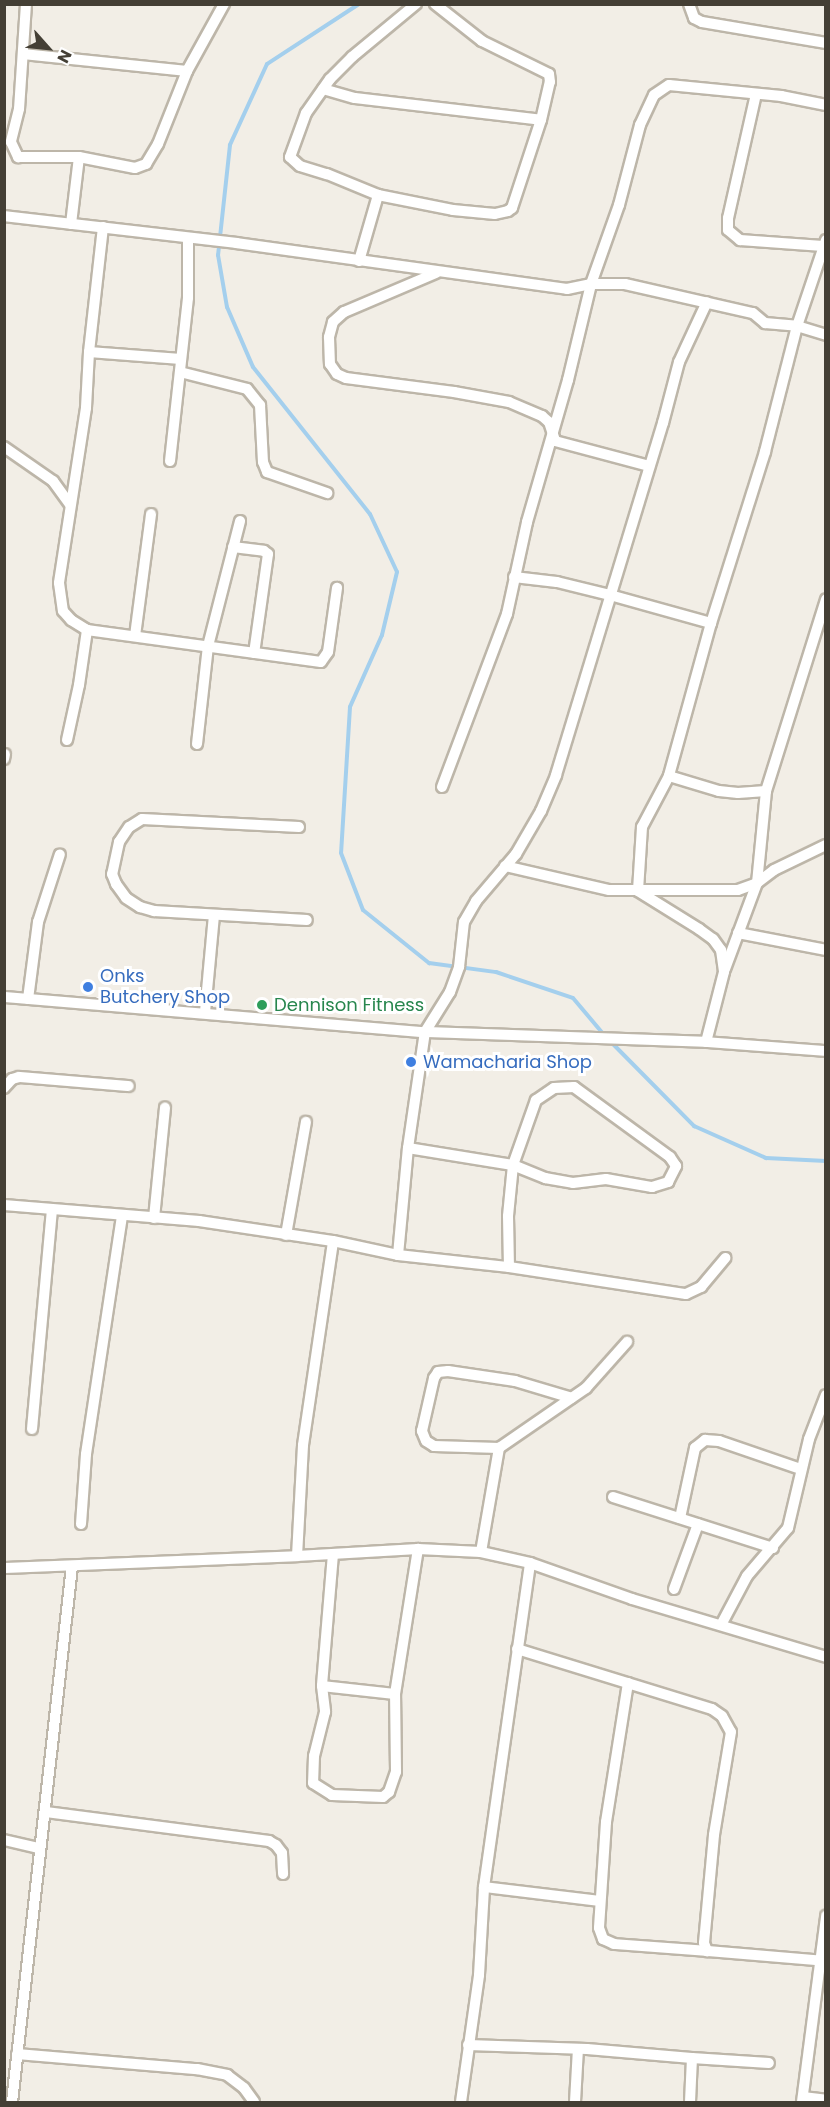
<!DOCTYPE html>
<style>
body{margin:0}
#map{position:relative;width:830px;height:2107px;overflow:hidden;background:#f2eee6;font-family:Poppins,sans-serif}
div>[style]{position:absolute}
[style*='--x']{left:calc(var(--x)*1px);top:calc(var(--y)*1px);width:calc(var(--w)*1px);rotate:calc(var(--a)*1deg)}
.stream>*{height:4px;margin:-2px;padding:0 2px;transform-origin:2px;border-radius:2px;background:#a4cfed}
.roads{filter:drop-shadow(2px 0 #bdb6a9) drop-shadow(-2px 0 #bdb6a9) drop-shadow(0 2px #bdb6a9) drop-shadow(0 -2px #bdb6a9)}
.street>*{height:10px;margin:-5px;padding:0 5px;transform-origin:5px;border-radius:5px;background:#fff}
.dots>*{width:16px;height:16px;translate:-50% -50%;box-sizing:border-box;border:3px solid #fff;border-radius:50%}
span{translate:-50% -50%;white-space:nowrap;text-align:center;line-height:1.15;-webkit-text-stroke:6px #fff;paint-order:stroke}
.shop-label{font-size:18px;color:#366cbe}
.left{translate:0 -50%;text-align:left}
.leisure-label{font-size:18px;color:#27864d}
.frame{position:absolute;inset:0;border:6px solid #443f35;pointer-events:none}
.north{position:absolute;left:18px;top:18px;width:60px;height:60px;-webkit-text-stroke:4px #fff;paint-order:stroke;rotate:117deg;font-size:16px;font-weight:700;line-height:24px;text-align:center;color:#443f35}
.north::after{content:'';display:block;margin:auto;width:21px;height:27px;background:#443f35;clip-path:polygon(50% 0,100% 100%,50% 72%,0 100%)}
</style>
<div id="map">
<div class="stream">
<i style="--x:359;--y:4;--w:110;--a:146.9"></i>
<i style="--x:267;--y:64;--w:89;--a:114.6"></i>
<i style="--x:230;--y:145;--w:111;--a:96.2"></i>
<i style="--x:218;--y:255;--w:53;--a:80.2"></i>
<i style="--x:227;--y:307;--w:65;--a:66.6"></i>
<i style="--x:253;--y:367;--w:188;--a:51.5"></i>
<i style="--x:370;--y:514;--w:64;--a:65"></i>
<i style="--x:397;--y:572;--w:65;--a:103.4"></i>
<i style="--x:382;--y:635;--w:79;--a:114"></i>
<i style="--x:350;--y:707;--w:146;--a:93.5"></i>
<i style="--x:341;--y:853;--w:61;--a:68.9"></i>
<i style="--x:363;--y:910;--w:85;--a:38.8"></i>
<i style="--x:429;--y:963;--w:68;--a:7.7"></i>
<i style="--x:496;--y:972;--w:81;--a:18.7"></i>
<i style="--x:573;--y:998;--w:50;--a:49.9"></i>
<i style="--x:610;--y:1041;--w:120;--a:45.3"></i>
<i style="--x:694;--y:1126;--w:79;--a:24"></i>
<i style="--x:766;--y:1158;--w:60;--a:2.9"></i>
</div>
<div class="roads">
<div class="street">
<i style="--x:26;--y:4;--w:105;--a:93.8"></i>
<i style="--x:19;--y:109;--w:34;--a:104"></i>
<i style="--x:11;--y:142;--w:17;--a:65"></i>
<i style="--x:18;--y:157;--w:61;--a:0"></i>
<i style="--x:79;--y:157;--w:57;--a:11.1"></i>
<i style="--x:135;--y:168;--w:12;--a:-20"></i>
<i style="--x:146;--y:164;--w:23;--a:-59"></i>
<i style="--x:158;--y:144;--w:79;--a:-68.3"></i>
<i style="--x:187;--y:71;--w:77;--a:-61.1"></i>
<i style="--x:416;--y:4;--w:83;--a:140.4"></i>
<i style="--x:352;--y:57;--w:31;--a:135"></i>
<i style="--x:330;--y:79;--w:42;--a:125.2"></i>
<i style="--x:306;--y:113;--w:47;--a:110"></i>
<i style="--x:290;--y:157;--w:13;--a:42"></i>
<i style="--x:300;--y:166;--w:28;--a:17"></i>
<i style="--x:327;--y:174;--w:55;--a:22.4"></i>
<i style="--x:378;--y:195;--w:76;--a:11.3"></i>
<i style="--x:453;--y:210;--w:42;--a:5.4"></i>
<i style="--x:495;--y:214;--w:13;--a:-13"></i>
<i style="--x:508;--y:211;--w:5;--a:-37"></i>
<i style="--x:512;--y:208;--w:93;--a:-71.8"></i>
<i style="--x:541;--y:120;--w:39;--a:-77"></i>
<i style="--x:550;--y:82;--w:8;--a:-97"></i>
<i style="--x:549;--y:74;--w:75;--a:-153.8"></i>
<i style="--x:482;--y:41;--w:60;--a:-141.8"></i>
<i style="--x:689;--y:4;--w:15;--a:70"></i>
<i style="--x:694;--y:18;--w:9;--a:27"></i>
<i style="--x:702;--y:22;--w:126;--a:9.6"></i>
<i style="--x:23;--y:54;--w:165;--a:5.9"></i>
<i style="--x:323;--y:89;--w:33;--a:16"></i>
<i style="--x:355;--y:98;--w:187;--a:6.7"></i>
<i style="--x:756;--y:94;--w:127;--a:102.7"></i>
<i style="--x:728;--y:218;--w:12;--a:90"></i>
<i style="--x:728;--y:230;--w:16;--a:40"></i>
<i style="--x:740;--y:240;--w:83;--a:4.1"></i>
<i style="--x:4;--y:216;--w:234;--a:6.6"></i>
<i style="--x:236;--y:243;--w:334;--a:7.9"></i>
<i style="--x:567;--y:289;--w:25;--a:-12"></i>
<i style="--x:591;--y:284;--w:34;--a:0"></i>
<i style="--x:625;--y:284;--w:131;--a:12.8"></i>
<i style="--x:753;--y:313;--w:16;--a:40"></i>
<i style="--x:765;--y:323;--w:32;--a:5"></i>
<i style="--x:797;--y:326;--w:30;--a:17"></i>
<i style="--x:71;--y:224;--w:67;--a:-83.2"></i>
<i style="--x:103;--y:227;--w:126;--a:96.4"></i>
<i style="--x:89;--y:352;--w:56;--a:93.1"></i>
<i style="--x:86;--y:408;--w:177;--a:98.8"></i>
<i style="--x:59;--y:583;--w:28;--a:82"></i>
<i style="--x:63;--y:611;--w:12;--a:48"></i>
<i style="--x:71;--y:620;--w:19;--a:32"></i>
<i style="--x:87;--y:630;--w:236;--a:7.8"></i>
<i style="--x:321;--y:662;--w:12;--a:-55"></i>
<i style="--x:328;--y:652;--w:65;--a:-82"></i>
<i style="--x:826;--y:240;--w:91;--a:108.6"></i>
<i style="--x:797;--y:326;--w:130;--a:104.3"></i>
<i style="--x:765;--y:452;--w:179;--a:107.5"></i>
<i style="--x:711;--y:623;--w:159;--a:105.4"></i>
<i style="--x:669;--y:776;--w:58;--a:117.9"></i>
<i style="--x:642;--y:827;--w:64;--a:93.6"></i>
<i style="--x:638;--y:891;--w:72;--a:31.9"></i>
<i style="--x:699;--y:929;--w:17;--a:36"></i>
<i style="--x:713;--y:939;--w:14;--a:54"></i>
<i style="--x:721;--y:950;--w:22;--a:82"></i>
<i style="--x:724;--y:972;--w:72;--a:104.4"></i>
<i style="--x:706;--y:1042;--w:120;--a:4.3"></i>
<i style="--x:359;--y:261;--w:69;--a:-73.9"></i>
<i style="--x:436;--y:273;--w:100;--a:157"></i>
<i style="--x:344;--y:312;--w:15;--a:138"></i>
<i style="--x:333;--y:322;--w:16;--a:105"></i>
<i style="--x:329;--y:337;--w:27;--a:88"></i>
<i style="--x:330;--y:364;--w:12;--a:55"></i>
<i style="--x:337;--y:374;--w:10;--a:24"></i>
<i style="--x:346;--y:378;--w:109;--a:7.4"></i>
<i style="--x:454;--y:392;--w:56;--a:10.3"></i>
<i style="--x:509;--y:402;--w:36;--a:23"></i>
<i style="--x:542;--y:416;--w:9;--a:41"></i>
<i style="--x:549;--y:422;--w:20;--a:72"></i>
<i style="--x:555;--y:441;--w:97;--a:14.9"></i>
<i style="--x:89;--y:352;--w:92;--a:4.4"></i>
<i style="--x:180;--y:372;--w:69;--a:14.2"></i>
<i style="--x:247;--y:389;--w:21;--a:51"></i>
<i style="--x:260;--y:405;--w:57;--a:87"></i>
<i style="--x:263;--y:462;--w:11;--a:68"></i>
<i style="--x:267;--y:472;--w:64;--a:19.3"></i>
<i style="--x:4;--y:447;--w:60;--a:34.8"></i>
<i style="--x:53;--y:481;--w:29;--a:54"></i>
<i style="--x:170;--y:461;--w:164;--a:-83.7"></i>
<i style="--x:188;--y:298;--w:58;--a:-90"></i>
<i style="--x:233;--y:547;--w:31;--a:7"></i>
<i style="--x:264;--y:551;--w:5;--a:37"></i>
<i style="--x:268;--y:554;--w:100;--a:98"></i>
<i style="--x:514;--y:577;--w:43;--a:6.6"></i>
<i style="--x:557;--y:582;--w:55;--a:13.8"></i>
<i style="--x:610;--y:595;--w:105;--a:15.5"></i>
<i style="--x:135;--y:636;--w:123;--a:-82.5"></i>
<i style="--x:67;--y:740;--w:56;--a:-77.7"></i>
<i style="--x:79;--y:685;--w:56;--a:-81.7"></i>
<i style="--x:197;--y:744;--w:99;--a:-83.6"></i>
<i style="--x:208;--y:646;--w:129;--a:-75.6"></i>
<i style="--x:4;--y:759;--w:5;--a:-79"></i>
<i style="--x:669;--y:776;--w:52;--a:16.7"></i>
<i style="--x:719;--y:791;--w:19;--a:6"></i>
<i style="--x:738;--y:793;--w:28;--a:-4"></i>
<i style="--x:766;--y:791;--w:201;--a:-72.6"></i>
<i style="--x:442;--y:787;--w:185;--a:-69.4"></i>
<i style="--x:507;--y:614;--w:94;--a:-77.7"></i>
<i style="--x:527;--y:522;--w:148;--a:-73.9"></i>
<i style="--x:568;--y:380;--w:99;--a:-76.5"></i>
<i style="--x:591;--y:284;--w:84;--a:-70.5"></i>
<i style="--x:619;--y:205;--w:83;--a:-75.3"></i>
<i style="--x:640;--y:125;--w:33;--a:-65"></i>
<i style="--x:654;--y:95;--w:18;--a:-34"></i>
<i style="--x:669;--y:85;--w:113;--a:5.6"></i>
<i style="--x:781;--y:96;--w:46;--a:11.3"></i>
<i style="--x:299;--y:827;--w:157;--a:-177.1"></i>
<i style="--x:142;--y:819;--w:15;--a:148"></i>
<i style="--x:129;--y:827;--w:18;--a:124"></i>
<i style="--x:119;--y:842;--w:33;--a:102"></i>
<i style="--x:112;--y:874;--w:11;--a:68"></i>
<i style="--x:116;--y:884;--w:17;--a:54"></i>
<i style="--x:126;--y:898;--w:17;--a:33"></i>
<i style="--x:140;--y:907;--w:15;--a:16"></i>
<i style="--x:154;--y:911;--w:153;--a:3.4"></i>
<i style="--x:505;--y:866;--w:107;--a:13"></i>
<i style="--x:609;--y:890;--w:129;--a:0"></i>
<i style="--x:738;--y:890;--w:20;--a:-20"></i>
<i style="--x:757;--y:883;--w:92;--a:-84.4"></i>
<i style="--x:738;--y:933;--w:90;--a:10.9"></i>
<i style="--x:725;--y:969;--w:92;--a:-69.6"></i>
<i style="--x:757;--y:883;--w:21;--a:-37"></i>
<i style="--x:774;--y:870;--w:58;--a:-25.7"></i>
<i style="--x:4;--y:997;--w:422;--a:4.8"></i>
<i style="--x:425;--y:1032;--w:281;--a:2"></i>
<i style="--x:28;--y:999;--w:78;--a:-82.6"></i>
<i style="--x:38;--y:922;--w:71;--a:-72.1"></i>
<i style="--x:205;--y:1012;--w:97;--a:-84.7"></i>
<i style="--x:4;--y:1088;--w:12;--a:-48"></i>
<i style="--x:12;--y:1079;--w:7;--a:-16"></i>
<i style="--x:19;--y:1077;--w:110;--a:4.7"></i>
<i style="--x:408;--y:1148;--w:106;--a:9.2"></i>
<i style="--x:513;--y:1165;--w:35;--a:22"></i>
<i style="--x:545;--y:1178;--w:28;--a:10"></i>
<i style="--x:573;--y:1183;--w:33;--a:-7"></i>
<i style="--x:606;--y:1179;--w:47;--a:9.9"></i>
<i style="--x:652;--y:1187;--w:17;--a:-17"></i>
<i style="--x:668;--y:1182;--w:18;--a:-63"></i>
<i style="--x:676;--y:1166;--w:11;--a:-124"></i>
<i style="--x:670;--y:1157;--w:119;--a:-143.9"></i>
<i style="--x:574;--y:1087;--w:20;--a:177"></i>
<i style="--x:554;--y:1088;--w:22;--a:146"></i>
<i style="--x:536;--y:1100;--w:69;--a:109.5"></i>
<i style="--x:513;--y:1165;--w:51;--a:95.6"></i>
<i style="--x:508;--y:1216;--w:51;--a:88.9"></i>
<i style="--x:509;--y:1267;--w:179;--a:8.7"></i>
<i style="--x:686;--y:1294;--w:17;--a:-25"></i>
<i style="--x:701;--y:1287;--w:38;--a:-50"></i>
<i style="--x:4;--y:1205;--w:196;--a:4.7"></i>
<i style="--x:199;--y:1221;--w:135;--a:8.5"></i>
<i style="--x:154;--y:1218;--w:111;--a:-84.3"></i>
<i style="--x:286;--y:1235;--w:115;--a:-80"></i>
<i style="--x:398;--y:1255;--w:112;--a:6.2"></i>
<i style="--x:32;--y:1429;--w:220;--a:-84.8"></i>
<i style="--x:499;--y:1448;--w:65;--a:-178.2"></i>
<i style="--x:434;--y:1446;--w:9;--a:-148"></i>
<i style="--x:426;--y:1441;--w:11;--a:-112"></i>
<i style="--x:422;--y:1431;--w:54;--a:-77.2"></i>
<i style="--x:434;--y:1378;--w:7;--a:-56"></i>
<i style="--x:438;--y:1372;--w:10;--a:-6"></i>
<i style="--x:448;--y:1371;--w:68;--a:8.5"></i>
<i style="--x:515;--y:1381;--w:59;--a:16.6"></i>
<i style="--x:613;--y:1497;--w:168;--a:17.7"></i>
<i style="--x:680;--y:1518;--w:72;--a:-77.9"></i>
<i style="--x:695;--y:1448;--w:13;--a:-39"></i>
<i style="--x:705;--y:1440;--w:14;--a:4"></i>
<i style="--x:719;--y:1441;--w:87;--a:18.9"></i>
<i style="--x:81;--y:1524;--w:70;--a:-85.9"></i>
<i style="--x:86;--y:1454;--w:240;--a:-81.4"></i>
<i style="--x:481;--y:1552;--w:106;--a:-80.2"></i>
<i style="--x:499;--y:1448;--w:106;--a:-34.6"></i>
<i style="--x:586;--y:1388;--w:62;--a:-48.3"></i>
<i style="--x:333;--y:1554;--w:132;--a:94.8"></i>
<i style="--x:322;--y:1686;--w:26;--a:83"></i>
<i style="--x:325;--y:1712;--w:45;--a:104"></i>
<i style="--x:314;--y:1756;--w:27;--a:92"></i>
<i style="--x:313;--y:1783;--w:22;--a:32"></i>
<i style="--x:332;--y:1795;--w:51;--a:2.2"></i>
<i style="--x:383;--y:1797;--w:8;--a:-40"></i>
<i style="--x:389;--y:1792;--w:21;--a:-71"></i>
<i style="--x:396;--y:1772;--w:78;--a:-90.7"></i>
<i style="--x:395;--y:1694;--w:147;--a:-81"></i>
<i style="--x:297;--y:1556;--w:121;--a:-3.3"></i>
<i style="--x:418;--y:1549;--w:63;--a:2.7"></i>
<i style="--x:481;--y:1552;--w:50;--a:12.7"></i>
<i style="--x:530;--y:1563;--w:108;--a:19.4"></i>
<i style="--x:632;--y:1599;--w:202;--a:16.6"></i>
<i style="--x:4;--y:1568;--w:293;--a:-2.3"></i>
<i style="--x:297;--y:1556;--w:111;--a:-86.9"></i>
<i style="--x:303;--y:1445;--w:206;--a:-81.6"></i>
<i style="--x:333;--y:1241;--w:66;--a:12.2"></i>
<i style="--x:398;--y:1255;--w:107;--a:-84.7"></i>
<i style="--x:408;--y:1148;--w:117;--a:-81.7"></i>
<i style="--x:425;--y:1032;--w:47;--a:-58"></i>
<i style="--x:450;--y:992;--w:27;--a:-70"></i>
<i style="--x:459;--y:967;--w:45;--a:-83.7"></i>
<i style="--x:464;--y:922;--w:24;--a:-60"></i>
<i style="--x:476;--y:901;--w:62;--a:-49.6"></i>
<i style="--x:516;--y:854;--w:50;--a:-59.8"></i>
<i style="--x:541;--y:811;--w:39;--a:-67"></i>
<i style="--x:556;--y:775;--w:368;--a:-73.1"></i>
<i style="--x:663;--y:423;--w:63;--a:-75.3"></i>
<i style="--x:679;--y:362;--w:66;--a:-65"></i>
<i style="--x:674;--y:1589;--w:69;--a:-69.7"></i>
<i style="--x:721;--y:1625;--w:55;--a:-62"></i>
<i style="--x:747;--y:1576;--w:63;--a:-49.5"></i>
<i style="--x:788;--y:1528;--w:91;--a:-76.7"></i>
<i style="--x:809;--y:1439;--w:47;--a:-68.9"></i>
<i style="--x:517;--y:1649;--w:204;--a:17.1"></i>
<i style="--x:712;--y:1709;--w:12;--a:35"></i>
<i style="--x:722;--y:1716;--w:18;--a:61"></i>
<i style="--x:731;--y:1732;--w:104;--a:99.4"></i>
<i style="--x:714;--y:1835;--w:108;--a:95.3"></i>
<i style="--x:704;--y:1943;--w:9;--a:69"></i>
<i style="--x:707;--y:1951;--w:119;--a:4.8"></i>
<i style="--x:628;--y:1683;--w:141;--a:99"></i>
<i style="--x:606;--y:1822;--w:106;--a:93.8"></i>
<i style="--x:599;--y:1928;--w:12;--a:70"></i>
<i style="--x:603;--y:1939;--w:12;--a:24"></i>
<i style="--x:614;--y:1944;--w:93;--a:4.3"></i>
<i style="--x:322;--y:1686;--w:73;--a:6.3"></i>
<i style="--x:46;--y:1812;--w:225;--a:7.4"></i>
<i style="--x:269;--y:1841;--w:8;--a:30"></i>
<i style="--x:276;--y:1845;--w:10;--a:53"></i>
<i style="--x:282;--y:1853;--w:21;--a:87"></i>
<i style="--x:4;--y:1840;--w:37;--a:13"></i>
<i style="--x:484;--y:1887;--w:116;--a:6.9"></i>
<i style="--x:468;--y:2045;--w:119;--a:1.9"></i>
<i style="--x:587;--y:2049;--w:105;--a:4.9"></i>
<i style="--x:17;--y:2054;--w:181;--a:4.8"></i>
<i style="--x:197;--y:2069;--w:31;--a:11"></i>
<i style="--x:227;--y:2075;--w:21;--a:37"></i>
<i style="--x:244;--y:2088;--w:17;--a:54"></i>
<i style="--x:803;--y:2097;--w:23;--a:7"></i>
<i style="--x:12;--y:2102;--w:539;--a:-83.61"></i>
<i style="--x:461;--y:2102;--w:128;--a:-81.9"></i>
<i style="--x:479;--y:1975;--w:88;--a:-86.7"></i>
<i style="--x:484;--y:1887;--w:327;--a:-81.9"></i>
<i style="--x:575;--y:2102;--w:53;--a:-86.8"></i>
<i style="--x:690;--y:2102;--w:44;--a:-87.4"></i>
<i style="--x:692;--y:2058;--w:77;--a:3.7"></i>
<i style="--x:802;--y:2102;--w:188;--a:-82.6"></i>
</div>
</div>
<div class="dots">
<i style="left:88px;top:987px;background:#3f7fe0"></i>
<i style="left:262px;top:1005px;background:#2e9e5b"></i>
<i style="left:411px;top:1062px;background:#3f7fe0"></i>
</div>
<div class="shop-label">
<span class="left" style="left:100px;top:987px">Onks<br>Butchery Shop</span>
<span class="left" style="left:423px;top:1062px">Wamacharia Shop</span>
</div>
<div class="leisure-label">
<span class="left" style="left:274px;top:1005px">Dennison Fitness</span>
</div>
<div class="frame"></div>
<div class="north">N</div>
</div>
